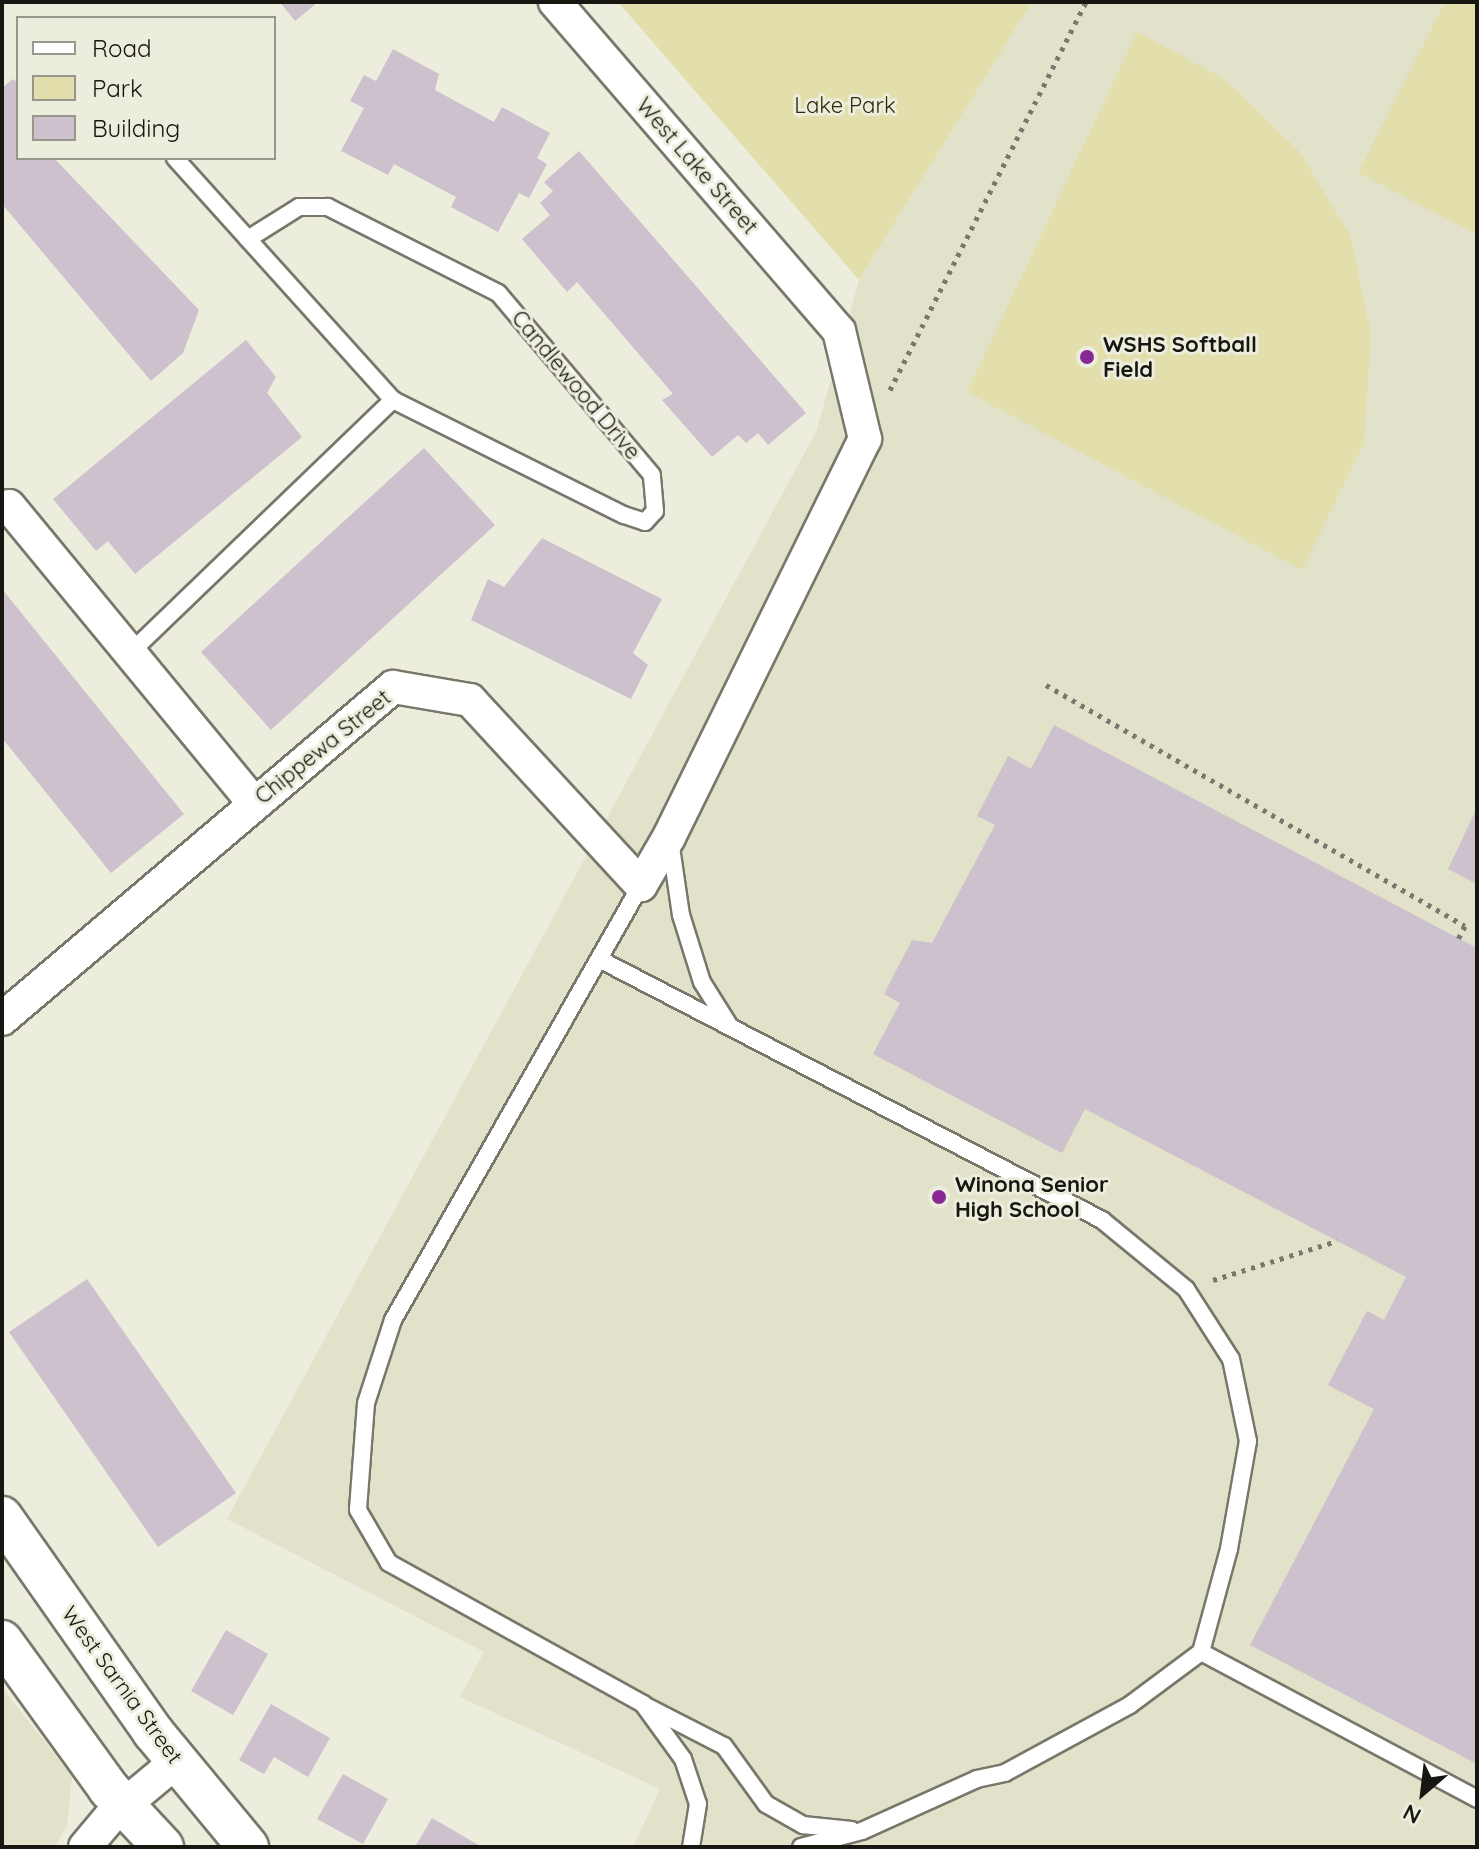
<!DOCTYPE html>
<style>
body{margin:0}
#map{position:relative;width:1479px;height:1849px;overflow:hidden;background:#ededdd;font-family:Quicksand,sans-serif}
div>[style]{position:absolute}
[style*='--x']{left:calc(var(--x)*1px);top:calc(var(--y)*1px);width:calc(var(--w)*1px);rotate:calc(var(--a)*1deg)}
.built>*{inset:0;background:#e2e1ca}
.green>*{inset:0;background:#e2dfac}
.building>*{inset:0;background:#ccc1cd}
.path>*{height:5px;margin-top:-2.5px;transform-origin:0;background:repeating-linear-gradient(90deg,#78786e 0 4px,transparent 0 10px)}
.roads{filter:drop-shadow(2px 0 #78776a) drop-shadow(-2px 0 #78776a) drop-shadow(0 2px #78776a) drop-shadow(0 -2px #78776a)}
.service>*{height:16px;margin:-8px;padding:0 8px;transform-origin:8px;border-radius:8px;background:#fff}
.minor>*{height:32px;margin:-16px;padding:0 16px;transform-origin:16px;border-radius:16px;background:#fff}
.tertiary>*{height:40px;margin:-20px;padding:0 20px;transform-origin:20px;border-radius:20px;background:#fff}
.dots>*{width:22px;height:22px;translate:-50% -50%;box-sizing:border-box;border:4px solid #ededdd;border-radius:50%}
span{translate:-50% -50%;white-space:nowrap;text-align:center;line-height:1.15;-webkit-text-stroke:6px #ededdd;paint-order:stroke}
.park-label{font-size:22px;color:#2d2a09}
.street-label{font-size:22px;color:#171611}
.poi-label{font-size:22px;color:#171611;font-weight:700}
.left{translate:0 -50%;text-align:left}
.frame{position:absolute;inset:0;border:4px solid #171611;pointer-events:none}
.legend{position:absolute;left:16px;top:16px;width:260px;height:144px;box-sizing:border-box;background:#ededdd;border:2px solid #97978b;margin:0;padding:10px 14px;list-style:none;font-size:24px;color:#171611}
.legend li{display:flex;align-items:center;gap:16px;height:40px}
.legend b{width:40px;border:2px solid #97978b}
.north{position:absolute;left:1383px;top:1753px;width:80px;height:80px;-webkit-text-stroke:6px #ededdd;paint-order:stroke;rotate:208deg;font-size:22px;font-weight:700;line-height:32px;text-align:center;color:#171611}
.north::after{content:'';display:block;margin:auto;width:28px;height:36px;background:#171611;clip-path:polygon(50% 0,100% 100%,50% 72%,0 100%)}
</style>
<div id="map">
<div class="built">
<i style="clip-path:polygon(1032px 2px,1477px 2px,1477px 1847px,633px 1847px,660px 1789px,460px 1697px,484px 1652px,227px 1519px,816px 432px,859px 280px)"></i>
<i style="clip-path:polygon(2px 1688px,72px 1776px,67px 1825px,55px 1847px,2px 1847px)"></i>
</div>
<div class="green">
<i style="clip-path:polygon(618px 2px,1032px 2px,859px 280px)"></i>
<i style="clip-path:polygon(1445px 2px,1477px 2px,1477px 234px,1358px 173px)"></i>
<i style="clip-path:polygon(1137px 32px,1223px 78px,1300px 152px,1351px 237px,1371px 335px,1364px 443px,1302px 570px,967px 392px)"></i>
</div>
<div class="building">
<i style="clip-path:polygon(280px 2px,318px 2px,295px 21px)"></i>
<i style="clip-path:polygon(393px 49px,439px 74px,435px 90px,494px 122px,502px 107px,550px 133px,537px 158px,547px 164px,529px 198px,519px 193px,498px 232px,451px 207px,456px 197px,394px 164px,388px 175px,341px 151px,364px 108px,350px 101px,364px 75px,376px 81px)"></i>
<i style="clip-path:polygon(13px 79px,18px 83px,18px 158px,54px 158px,199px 310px,183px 353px,151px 381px,2px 204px,2px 88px)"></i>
<i style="clip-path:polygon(579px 151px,806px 413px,768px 445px,758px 433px,746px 443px,738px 435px,712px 457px,662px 400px,673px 394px,577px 282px,567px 292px,522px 239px,550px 215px,540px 203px,553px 191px,544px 182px)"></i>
<i style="clip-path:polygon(246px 340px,276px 377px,267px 393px,302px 437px,135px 574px,108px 541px,96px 551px,53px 499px)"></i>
<i style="clip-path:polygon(424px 448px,495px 525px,271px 730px,201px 652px)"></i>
<i style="clip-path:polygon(542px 538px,662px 599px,633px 653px,648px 665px,631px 699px,471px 620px,488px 579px,504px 587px)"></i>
<i style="clip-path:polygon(2px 589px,184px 814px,111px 873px,2px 738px)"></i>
<i style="clip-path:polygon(1054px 725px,1477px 948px,1477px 1764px,1250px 1645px,1374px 1409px,1328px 1385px,1367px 1311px,1384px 1320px,1406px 1277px,1085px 1109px,1062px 1153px,873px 1054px,900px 1003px,884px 994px,912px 940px,932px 943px,995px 825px,977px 816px,1008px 756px,1031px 769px)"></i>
<i style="clip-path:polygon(1477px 808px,1477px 884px,1448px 869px)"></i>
<i style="clip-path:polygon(87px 1279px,236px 1493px,158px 1547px,9px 1332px)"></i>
<i style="clip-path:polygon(226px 1630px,268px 1654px,233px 1715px,191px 1691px)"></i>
<i style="clip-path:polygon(271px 1704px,330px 1738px,308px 1777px,274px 1757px,264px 1774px,239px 1760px)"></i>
<i style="clip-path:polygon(343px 1774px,388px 1799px,363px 1844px,317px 1819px)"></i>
<i style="clip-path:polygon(432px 1818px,482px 1847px,415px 1847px)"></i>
</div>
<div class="path">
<i style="--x:890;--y:390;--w:435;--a:-63.2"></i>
<i style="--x:1046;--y:685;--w:483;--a:29.9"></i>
<i style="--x:1465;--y:926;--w:15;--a:118"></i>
<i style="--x:1213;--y:1280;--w:130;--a:-17.5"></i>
</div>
<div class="roads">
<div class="service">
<i style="--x:175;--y:158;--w:109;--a:48"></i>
<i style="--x:248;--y:239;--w:217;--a:48"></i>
<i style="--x:393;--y:400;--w:258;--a:26.5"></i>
<i style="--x:624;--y:515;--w:22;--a:18"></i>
<i style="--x:645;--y:522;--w:15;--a:-48"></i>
<i style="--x:655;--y:511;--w:36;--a:-95"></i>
<i style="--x:652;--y:475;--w:238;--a:-130.2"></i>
<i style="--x:498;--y:293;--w:191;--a:-153.2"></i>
<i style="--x:328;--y:207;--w:29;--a:180"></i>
<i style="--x:299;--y:207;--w:60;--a:147.9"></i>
<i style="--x:131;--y:652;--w:364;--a:-43.9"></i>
<i style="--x:670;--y:840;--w:76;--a:81.7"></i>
<i style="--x:681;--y:915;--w:70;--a:72.6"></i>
<i style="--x:702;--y:982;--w:51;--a:57.9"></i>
<i style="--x:641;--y:885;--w:501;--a:119.69"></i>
<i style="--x:393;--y:1320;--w:87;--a:108"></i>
<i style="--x:366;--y:1403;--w:107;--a:94.3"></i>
<i style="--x:358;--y:1510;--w:61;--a:59.7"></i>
<i style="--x:389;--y:1563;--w:291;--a:29"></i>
<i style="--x:643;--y:1704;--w:68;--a:54"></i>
<i style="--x:683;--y:1759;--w:47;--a:71.6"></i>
<i style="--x:698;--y:1804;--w:44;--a:99.2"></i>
<i style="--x:599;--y:959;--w:567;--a:27.42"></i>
<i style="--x:1102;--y:1220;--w:109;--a:39.4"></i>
<i style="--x:1186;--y:1289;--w:83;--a:57.3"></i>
<i style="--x:1231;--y:1359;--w:84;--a:78.3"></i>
<i style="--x:1248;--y:1441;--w:110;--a:100"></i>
<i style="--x:1229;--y:1549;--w:107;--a:105.2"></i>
<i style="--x:1201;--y:1652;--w:89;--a:143.3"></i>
<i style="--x:1130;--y:1705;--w:142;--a:151.5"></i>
<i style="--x:1005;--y:1773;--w:29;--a:168"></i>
<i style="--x:977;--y:1779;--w:126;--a:155.7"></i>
<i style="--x:862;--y:1831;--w:63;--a:165.3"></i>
<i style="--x:1201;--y:1652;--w:313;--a:28"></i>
<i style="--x:648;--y:1707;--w:85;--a:27.2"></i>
<i style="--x:724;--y:1746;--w:72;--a:54.1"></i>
<i style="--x:766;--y:1804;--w:43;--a:29.6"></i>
<i style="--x:803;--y:1825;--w:49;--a:5.8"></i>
</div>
<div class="minor">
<i style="--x:9;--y:506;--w:385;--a:50.5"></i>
<i style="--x:2;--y:1019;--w:513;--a:-40.33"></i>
<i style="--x:393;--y:687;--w:78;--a:9.6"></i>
<i style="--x:470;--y:700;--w:252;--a:47.3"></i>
<i style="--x:641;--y:885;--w:56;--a:-59.7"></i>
<i style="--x:669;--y:837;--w:444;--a:-63.8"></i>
<i style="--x:865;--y:439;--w:111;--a:-103.5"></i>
<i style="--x:839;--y:331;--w:435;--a:-130.8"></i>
<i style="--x:85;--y:1847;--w:40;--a:-50"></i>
<i style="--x:111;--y:1816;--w:86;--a:-39.8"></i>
</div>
<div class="tertiary">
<i style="--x:2;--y:1517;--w:263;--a:54.9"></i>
<i style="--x:153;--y:1732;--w:149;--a:50.4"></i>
<i style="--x:2;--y:1641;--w:183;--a:54.1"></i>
<i style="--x:109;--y:1789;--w:79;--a:47"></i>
</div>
</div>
<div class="dots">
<i style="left:1087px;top:357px;background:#882993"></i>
<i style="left:939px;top:1197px;background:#882993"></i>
</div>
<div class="park-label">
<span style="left:845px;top:106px">Lake Park</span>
</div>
<div class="street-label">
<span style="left:697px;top:166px;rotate:49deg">West Lake Street</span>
<span style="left:576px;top:385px;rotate:50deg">Candlewood Drive</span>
<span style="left:323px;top:747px;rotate:-39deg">Chippewa Street</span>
<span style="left:122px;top:1685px;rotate:54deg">West Sarnia Street</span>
</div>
<div class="poi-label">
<span class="left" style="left:1103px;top:357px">WSHS Softball<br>Field</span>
<span class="left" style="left:955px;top:1197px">Winona Senior<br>High School</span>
</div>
<div class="frame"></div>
<ul class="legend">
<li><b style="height:10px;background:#fff"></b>Road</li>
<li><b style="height:22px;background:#e2dfac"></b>Park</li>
<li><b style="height:22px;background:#ccc1cd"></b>Building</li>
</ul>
<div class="north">N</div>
</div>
